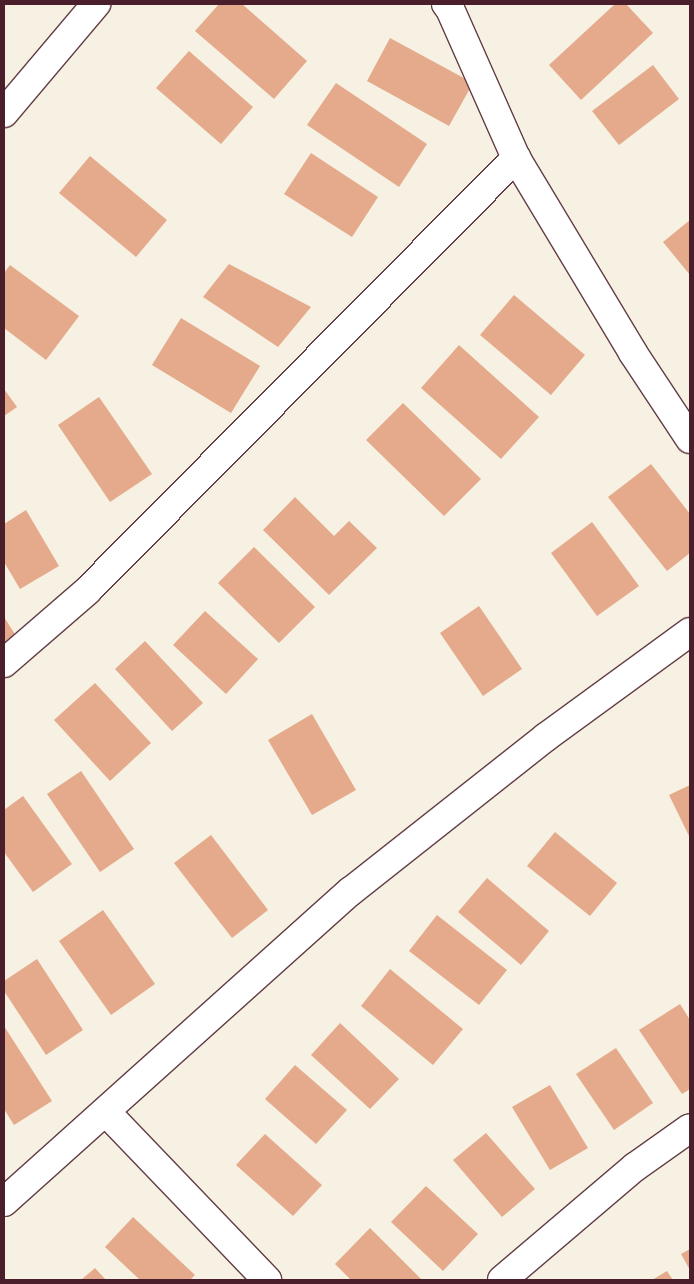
<!DOCTYPE html>
<style>
body{margin:0}
#map{position:relative;width:694px;height:1284px;overflow:hidden;background:#f6f1e2;font-family:Itim,sans-serif}
div>[style]{position:absolute}
[style*='--x']{left:calc(var(--x)*1px);top:calc(var(--y)*1px);width:calc(var(--w)*1px);rotate:calc(var(--a)*1deg)}
.building>*{inset:0;background:#e4aa8b}
.roads{filter:drop-shadow(1px 0 #643e46) drop-shadow(-1px 0 #643e46) drop-shadow(0 1px #643e46) drop-shadow(0 -1px #643e46)}
.minor>*{height:28px;margin:-14px;padding:0 14px;transform-origin:14px;border-radius:14px;background:#fff}
span{translate:-50% -50%;white-space:nowrap;text-align:center;line-height:1.15;-webkit-text-stroke:5px #fff;paint-order:stroke}
.frame{position:absolute;inset:0;border:5px solid #4a1f2b;pointer-events:none}
</style>
<div id="map">
<div class="building">
<i style="clip-path:polygon(219px 4px,242px 4px,307px 61px,274px 99px,195px 31px)"></i>
<i style="clip-path:polygon(615px 4px,626px 4px,653px 33px,581px 100px,549px 65px)"></i>
<i style="clip-path:polygon(390px 38px,473px 83px,449px 126px,367px 81px)"></i>
<i style="clip-path:polygon(189px 51px,253px 107px,221px 144px,156px 88px)"></i>
<i style="clip-path:polygon(653px 65px,679px 99px,619px 145px,592px 111px)"></i>
<i style="clip-path:polygon(336px 83px,427px 144px,399px 187px,307px 125px)"></i>
<i style="clip-path:polygon(311px 153px,378px 197px,352px 237px,284px 194px)"></i>
<i style="clip-path:polygon(90px 156px,167px 220px,136px 257px,59px 193px)"></i>
<i style="clip-path:polygon(690px 220px,690px 275px,663px 242px)"></i>
<i style="clip-path:polygon(229px 264px,311px 307px,278px 347px,203px 297px)"></i>
<i style="clip-path:polygon(10px 265px,79px 316px,46px 360px,4px 328px,4px 273px)"></i>
<i style="clip-path:polygon(514px 295px,585px 355px,551px 395px,480px 335px)"></i>
<i style="clip-path:polygon(181px 318px,260px 366px,231px 413px,152px 365px)"></i>
<i style="clip-path:polygon(459px 345px,539px 417px,501px 459px,421px 388px)"></i>
<i style="clip-path:polygon(4px 389px,17px 407px,4px 416px)"></i>
<i style="clip-path:polygon(99px 397px,152px 474px,110px 502px,58px 425px)"></i>
<i style="clip-path:polygon(403px 403px,481px 479px,444px 516px,366px 440px)"></i>
<i style="clip-path:polygon(651px 464px,690px 514px,690px 553px,667px 571px,608px 497px)"></i>
<i style="clip-path:polygon(295px 497px,334px 536px,349px 521px,377px 548px,329px 595px,263px 530px)"></i>
<i style="clip-path:polygon(26px 510px,59px 566px,20px 589px,4px 562px,4px 524px)"></i>
<i style="clip-path:polygon(592px 522px,639px 586px,597px 616px,551px 553px)"></i>
<i style="clip-path:polygon(254px 547px,315px 607px,279px 643px,218px 583px)"></i>
<i style="clip-path:polygon(479px 606px,522px 669px,483px 696px,440px 633px)"></i>
<i style="clip-path:polygon(205px 611px,258px 659px,226px 694px,173px 645px)"></i>
<i style="clip-path:polygon(4px 617px,18px 639px,4px 649px)"></i>
<i style="clip-path:polygon(145px 641px,203px 703px,172px 731px,115px 669px)"></i>
<i style="clip-path:polygon(95px 683px,151px 743px,110px 781px,54px 720px)"></i>
<i style="clip-path:polygon(312px 714px,356px 790px,312px 815px,268px 740px)"></i>
<i style="clip-path:polygon(81px 771px,134px 849px,100px 872px,47px 794px)"></i>
<i style="clip-path:polygon(690px 785px,690px 838px,669px 795px)"></i>
<i style="clip-path:polygon(23px 796px,72px 864px,33px 892px,4px 852px,4px 810px)"></i>
<i style="clip-path:polygon(555px 832px,617px 883px,590px 916px,527px 866px)"></i>
<i style="clip-path:polygon(211px 835px,268px 910px,232px 938px,174px 863px)"></i>
<i style="clip-path:polygon(487px 878px,549px 931px,521px 965px,458px 912px)"></i>
<i style="clip-path:polygon(103px 910px,155px 984px,111px 1015px,59px 941px)"></i>
<i style="clip-path:polygon(437px 915px,507px 970px,479px 1005px,409px 951px)"></i>
<i style="clip-path:polygon(37px 959px,83px 1030px,46px 1055px,4px 991px,4px 981px)"></i>
<i style="clip-path:polygon(390px 969px,463px 1029px,433px 1065px,361px 1006px)"></i>
<i style="clip-path:polygon(680px 1004px,690px 1020px,690px 1089px,682px 1094px,639px 1030px)"></i>
<i style="clip-path:polygon(340px 1023px,399px 1079px,370px 1109px,311px 1055px)"></i>
<i style="clip-path:polygon(4px 1026px,52px 1101px,14px 1125px,4px 1109px)"></i>
<i style="clip-path:polygon(616px 1048px,653px 1103px,614px 1130px,576px 1074px)"></i>
<i style="clip-path:polygon(295px 1065px,347px 1110px,316px 1144px,265px 1099px)"></i>
<i style="clip-path:polygon(550px 1085px,588px 1148px,550px 1170px,512px 1107px)"></i>
<i style="clip-path:polygon(486px 1133px,535px 1189px,502px 1217px,453px 1160px)"></i>
<i style="clip-path:polygon(265px 1134px,322px 1185px,293px 1216px,236px 1165px)"></i>
<i style="clip-path:polygon(426px 1186px,478px 1234px,443px 1271px,391px 1222px)"></i>
<i style="clip-path:polygon(133px 1217px,195px 1275px,190px 1280px,140px 1280px,105px 1247px)"></i>
<i style="clip-path:polygon(370px 1228px,422px 1280px,351px 1280px,335px 1264px)"></i>
<i style="clip-path:polygon(690px 1249px,690px 1270px,681px 1254px)"></i>
<i style="clip-path:polygon(95px 1268px,106px 1280px,81px 1280px)"></i>
<i style="clip-path:polygon(667px 1271px,673px 1280px,652px 1280px)"></i>
</div>
<div class="roads">
<div class="minor">
<i style="--x:446;--y:4;--w:6;--a:51"></i>
<i style="--x:450;--y:9;--w:163;--a:66.1"></i>
<i style="--x:516;--y:158;--w:227;--a:59"></i>
<i style="--x:633;--y:353;--w:103;--a:56.5"></i>
<i style="--x:4;--y:113;--w:143;--a:-49.8"></i>
<i style="--x:4;--y:663;--w:110;--a:-40.9"></i>
<i style="--x:87;--y:591;--w:610;--a:-45.27"></i>
<i style="--x:106;--y:1112;--w:233;--a:46.2"></i>
<i style="--x:4;--y:1202;--w:466;--a:-41.9"></i>
<i style="--x:351;--y:891;--w:248;--a:-38.3"></i>
<i style="--x:546;--y:737;--w:178;--a:-36.1"></i>
<i style="--x:502;--y:1280;--w:175;--a:-40.4"></i>
<i style="--x:635;--y:1167;--w:67;--a:-35.3"></i>
</div>
</div>
<div class="frame"></div>
</div>
